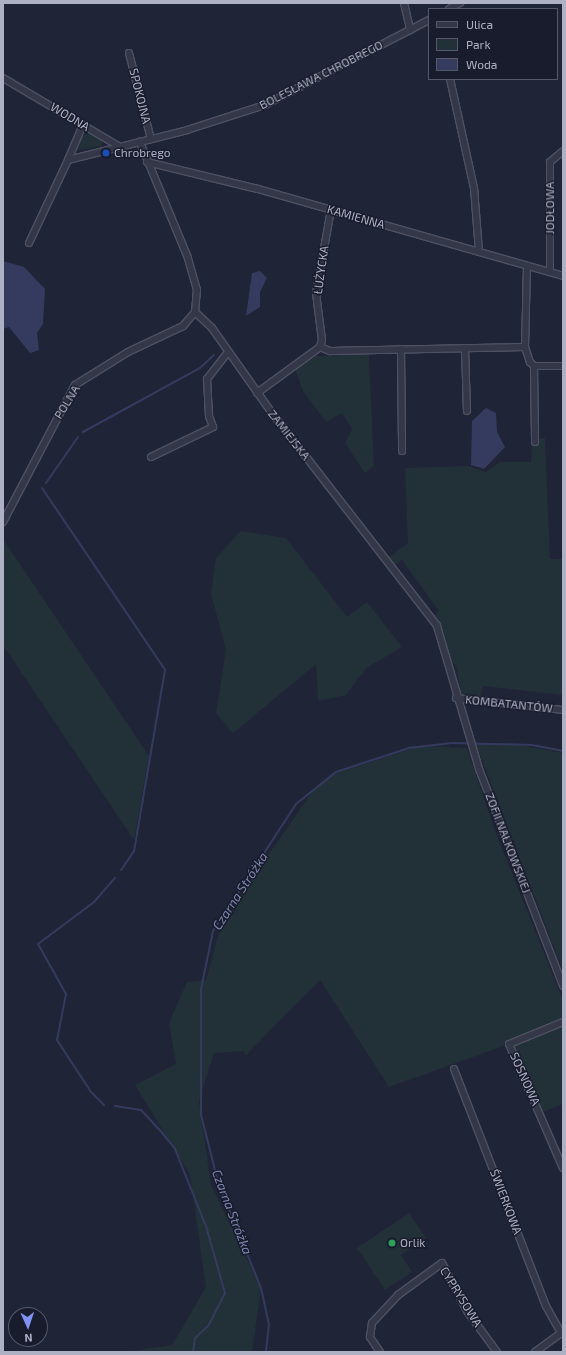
<!DOCTYPE html>
<meta charset="utf-8">
<style>
body{margin:0}
#map{position:relative;width:566px;height:1355px;overflow:hidden;background:#202437;font-family:"Exo 2",sans-serif}
div>[style]{position:absolute}
[style*='--x']{left:calc(var(--x)*1px);top:calc(var(--y)*1px);width:calc(var(--w)*1px);rotate:calc(var(--a)*1deg)}
.green>*{inset:0;background:#223038}
.water>*{inset:0;background:#343b5e}
.stream>*{height:2px;margin:-1px;padding:0 1px;transform-origin:1px;border-radius:1px;background:#343b5e}
.roads{filter:drop-shadow(1px 0 #4e5162) drop-shadow(-1px 0 #4e5162) drop-shadow(0 1px #4e5162) drop-shadow(0 -1px #4e5162)}
.street>*{height:6px;margin:-3px;padding:0 3px;transform-origin:3px;border-radius:3px;background:#343747}
.dots>*{width:11px;height:11px;translate:-50% -50%;box-sizing:border-box;border:2px solid #191c2c;border-radius:50%}
span{translate:-50% -50%;white-space:nowrap;text-align:center;line-height:1.15;-webkit-text-stroke:3px #191c2c;paint-order:stroke}
.street-label{font-size:12px;color:#aeb1c4}
.poi-label{font-size:12px;color:#aeb1c4}
.left{translate:0 -50%;text-align:left}
.water-label{font-size:13px;color:#7e87b1;font-style:italic}
.frame{position:absolute;inset:0;border:4px solid #aeb1c4;pointer-events:none}
.legend{position:absolute;left:428px;top:8px;width:130px;height:72px;box-sizing:border-box;background:#191c2c;border:1px solid #555869;margin:0;padding:5px 7px;list-style:none;font-size:12px;color:#aeb1c4}
.legend li{display:flex;align-items:center;gap:8px;height:20px}
.legend b{width:20px;border:1px solid #555869}
.north{position:absolute;left:8px;top:1307px;width:40px;height:40px;box-sizing:border-box;background:#191c2c;border:1px solid #555869;border-radius:50%;rotate:177deg;font-size:11px;font-weight:700;line-height:16px;text-align:center;color:#aeb1c4}
.north::after{content:'';display:block;margin:auto;width:14px;height:18px;background:#8192f6;clip-path:polygon(50% 0,100% 100%,50% 72%,0 100%)}
</style>
<div id="map">
<div class="green">
<i style="clip-path:polygon(91px 133px,102px 140px,101px 146px,78px 150px,82px 136px)"></i>
<i style="clip-path:polygon(369px 354px,374px 466px,365px 473px,345px 443px,352px 429px,342px 413px,326px 422px,303px 391px,295px 368px,316px 356px)"></i>
<i style="clip-path:polygon(545px 438px,550px 559px,563px 559px,563px 695px,483px 686px,481px 697px,461px 695px,456px 665px,449px 659px,434px 616px,439px 611px,402px 560px,394px 565px,388px 558px,408px 543px,405px 468px,468px 466px,486px 472px,500px 462px,531px 462px,532px 440px)"></i>
<i style="clip-path:polygon(241px 531px,286px 538px,347px 617px,367px 602px,402px 647px,366px 668px,346px 695px,318px 701px,316px 664px,233px 733px,216px 713px,226px 650px,211px 594px,216px 558px)"></i>
<i style="clip-path:polygon(3px 539px,149px 756px,134px 840px,3px 645px)"></i>
<i style="clip-path:polygon(506px 743px,563px 753px,563px 971px,476px 744px)"></i>
<i style="clip-path:polygon(420px 746px,467px 748px,495px 831px,563px 1000px,563px 1104px,540px 1113px,509px 1044px,389px 1087px,320px 980px,246px 1055px,244px 1051px,214px 1053px,199px 1101px,211px 1185px,261px 1288px,252px 1352px,127px 1352px,172px 1345px,206px 1287px,190px 1175px,135px 1085px,176px 1064px,169px 1023px,187px 982px,206px 980px,217px 939px,236px 901px,312px 792px,331px 775px)"></i>
<i style="clip-path:polygon(409px 1213px,426px 1238px,401px 1255px,412px 1272px,385px 1290px,357px 1248px)"></i>
</div>
<div class="water">
<i style="clip-path:polygon(3px 261px,24px 267px,45px 289px,43px 324px,37px 333px,39px 350px,30px 353px,9px 327px,3px 329px)"></i>
<i style="clip-path:polygon(260px 271px,267px 278px,260px 292px,260px 307px,246px 316px,252px 273px)"></i>
<i style="clip-path:polygon(486px 408px,496px 413px,497px 432px,505px 447px,484px 469px,471px 465px,472px 421px)"></i>
</div>
<div class="stream">
<i style="--x:83;--y:432;--w:133;--a:-28.7"></i>
<i style="--x:200;--y:368;--w:19;--a:-43"></i>
<i style="--x:46;--y:483;--w:56;--a:-55.2"></i>
<i style="--x:42;--y:488;--w:220;--a:55.9"></i>
<i style="--x:165;--y:670;--w:184;--a:99.7"></i>
<i style="--x:134;--y:851;--w:23;--a:124"></i>
<i style="--x:104;--y:1105;--w:18;--a:-135"></i>
<i style="--x:91;--y:1092;--w:62;--a:-123.2"></i>
<i style="--x:57;--y:1040;--w:47;--a:-78.9"></i>
<i style="--x:66;--y:994;--w:57;--a:-119.2"></i>
<i style="--x:38;--y:944;--w:70;--a:-36.9"></i>
<i style="--x:94;--y:902;--w:32;--a:-49"></i>
<i style="--x:115;--y:1106;--w:26;--a:9"></i>
<i style="--x:141;--y:1110;--w:26;--a:47"></i>
<i style="--x:159;--y:1129;--w:26;--a:51"></i>
<i style="--x:175;--y:1149;--w:83;--a:68.1"></i>
<i style="--x:206;--y:1226;--w:70;--a:74.2"></i>
<i style="--x:225;--y:1293;--w:37;--a:117"></i>
<i style="--x:208;--y:1326;--w:18;--a:137"></i>
<i style="--x:195;--y:1338;--w:14;--a:98"></i>
<i style="--x:266;--y:1352;--w:27;--a:-84"></i>
<i style="--x:269;--y:1325;--w:38;--a:-102"></i>
<i style="--x:261;--y:1288;--w:114;--a:-112.1"></i>
<i style="--x:218;--y:1182;--w:69;--a:-104.2"></i>
<i style="--x:201;--y:1115;--w:126;--a:-90"></i>
<i style="--x:201;--y:989;--w:59;--a:-78.3"></i>
<i style="--x:213;--y:931;--w:152;--a:-56.8"></i>
<i style="--x:296;--y:804;--w:51;--a:-38.7"></i>
<i style="--x:336;--y:772;--w:77;--a:-18.2"></i>
<i style="--x:409;--y:748;--w:43;--a:-6.6"></i>
<i style="--x:452;--y:743;--w:80;--a:1.4"></i>
<i style="--x:532;--y:745;--w:32;--a:11"></i>
</div>
<div class="roads">
<div class="street">
<i style="--x:404;--y:3;--w:28;--a:77"></i>
<i style="--x:449;--y:9;--w:13;--a:-29"></i>
<i style="--x:129;--y:53;--w:89;--a:75.7"></i>
<i style="--x:3;--y:78;--w:136;--a:30.5"></i>
<i style="--x:450;--y:79;--w:112;--a:77.6"></i>
<i style="--x:474;--y:188;--w:64;--a:85.5"></i>
<i style="--x:68;--y:160;--w:38;--a:-67"></i>
<i style="--x:147;--y:162;--w:114;--a:13.7"></i>
<i style="--x:258;--y:189;--w:317;--a:15.9"></i>
<i style="--x:29;--y:243;--w:92;--a:-64.8"></i>
<i style="--x:68;--y:160;--w:123;--a:-14.1"></i>
<i style="--x:187;--y:130;--w:82;--a:-17.8"></i>
<i style="--x:265;--y:105;--w:185;--a:-27.4"></i>
<i style="--x:527;--y:266;--w:81;--a:91.4"></i>
<i style="--x:525;--y:347;--w:16;--a:72"></i>
<i style="--x:530;--y:362;--w:6;--a:45"></i>
<i style="--x:534;--y:366;--w:29;--a:0"></i>
<i style="--x:550;--y:272;--w:110;--a:-90"></i>
<i style="--x:550;--y:162;--w:17;--a:-40"></i>
<i style="--x:195;--y:312;--w:23;--a:43"></i>
<i style="--x:212;--y:328;--w:104;--a:54.8"></i>
<i style="--x:272;--y:413;--w:269;--a:52.2"></i>
<i style="--x:437;--y:626;--w:149;--a:73.6"></i>
<i style="--x:479;--y:769;--w:233;--a:68.8"></i>
<i style="--x:320;--y:347;--w:11;--a:22"></i>
<i style="--x:330;--y:351;--w:195;--a:-1.2"></i>
<i style="--x:465;--y:348;--w:63;--a:88.2"></i>
<i style="--x:401;--y:349;--w:102;--a:89.4"></i>
<i style="--x:534;--y:366;--w:76;--a:89.2"></i>
<i style="--x:257;--y:393;--w:78;--a:-36.1"></i>
<i style="--x:320;--y:347;--w:7;--a:-74"></i>
<i style="--x:322;--y:340;--w:47;--a:-97.3"></i>
<i style="--x:316;--y:293;--w:84;--a:-79.8"></i>
<i style="--x:151;--y:457;--w:69;--a:-25.8"></i>
<i style="--x:213;--y:427;--w:12;--a:-110"></i>
<i style="--x:209;--y:416;--w:37;--a:-93"></i>
<i style="--x:207;--y:379;--w:34;--a:-52"></i>
<i style="--x:3;--y:522;--w:155;--a:-62.3"></i>
<i style="--x:75;--y:385;--w:62;--a:-31.9"></i>
<i style="--x:128;--y:352;--w:61;--a:-25.3"></i>
<i style="--x:183;--y:326;--w:18;--a:-49"></i>
<i style="--x:195;--y:312;--w:22;--a:-85"></i>
<i style="--x:197;--y:290;--w:33;--a:-106"></i>
<i style="--x:188;--y:258;--w:126;--a:-112.5"></i>
<i style="--x:456;--y:698;--w:108;--a:6.4"></i>
<i style="--x:563;--y:1022;--w:58;--a:157.8"></i>
<i style="--x:509;--y:1044;--w:135;--a:66.5"></i>
<i style="--x:454;--y:1069;--w:254;--a:68.8"></i>
<i style="--x:546;--y:1306;--w:31;--a:61"></i>
<i style="--x:380;--y:1352;--w:18;--a:-124"></i>
<i style="--x:370;--y:1337;--w:14;--a:-82"></i>
<i style="--x:372;--y:1323;--w:38;--a:-47"></i>
<i style="--x:398;--y:1295;--w:54;--a:-36"></i>
<i style="--x:442;--y:1263;--w:54;--a:62.5"></i>
<i style="--x:467;--y:1311;--w:51;--a:53.8"></i>
<i style="--x:535;--y:1352;--w:34;--a:-36"></i>
</div>
</div>
<div class="dots">
<i style="left:106px;top:153px;background:#1a4fb4"></i>
<i style="left:392px;top:1243px;background:#2e9e5b"></i>
</div>
<div class="street-label">
<span style="left:321px;top:75px;rotate:-27deg">BOLESŁAWA CHROBREGO</span>
<span style="left:140px;top:96px;rotate:76deg">SPOKOJNA</span>
<span style="left:70px;top:117px;rotate:31deg">WODNA</span>
<span style="left:550px;top:208px;rotate:-90deg">JODŁOWA</span>
<span style="left:356px;top:217px;rotate:16deg">KAMIENNA</span>
<span style="left:321px;top:270px;rotate:-82deg">ŁUŻYCKA</span>
<span style="left:67px;top:402px;rotate:-58deg">POLNA</span>
<span style="left:289px;top:435px;rotate:52deg">ZAMIEJSKA</span>
<span style="left:509px;top:704px;rotate:6deg">KOMBATANTÓW</span>
<span style="left:508px;top:843px;rotate:69deg">ZOFII NAŁKOWSKIEJ</span>
<span style="left:525px;top:1079px;rotate:66deg">SOSNOWA</span>
<span style="left:506px;top:1202px;rotate:69deg">ŚWIERKOWA</span>
<span style="left:461px;top:1297px;rotate:58deg">CYPRYSOWA</span>
</div>
<div class="poi-label">
<span class="left" style="left:114px;top:153px">Chrobrego</span>
<span class="left" style="left:400px;top:1243px">Orlik</span>
</div>
<div class="water-label">
<span style="left:240px;top:891px;rotate:-57deg">Czarna Stróżka</span>
<span style="left:232px;top:1212px;rotate:69deg">Czarna Stróżka</span>
</div>
<div class="frame"></div>
<ul class="legend">
<li><b style="height:5px;background:#343747"></b>Ulica</li>
<li><b style="height:11px;background:#223038"></b>Park</li>
<li><b style="height:11px;background:#343b5e"></b>Woda</li>
</ul>
<div class="north">N</div>
</div>
